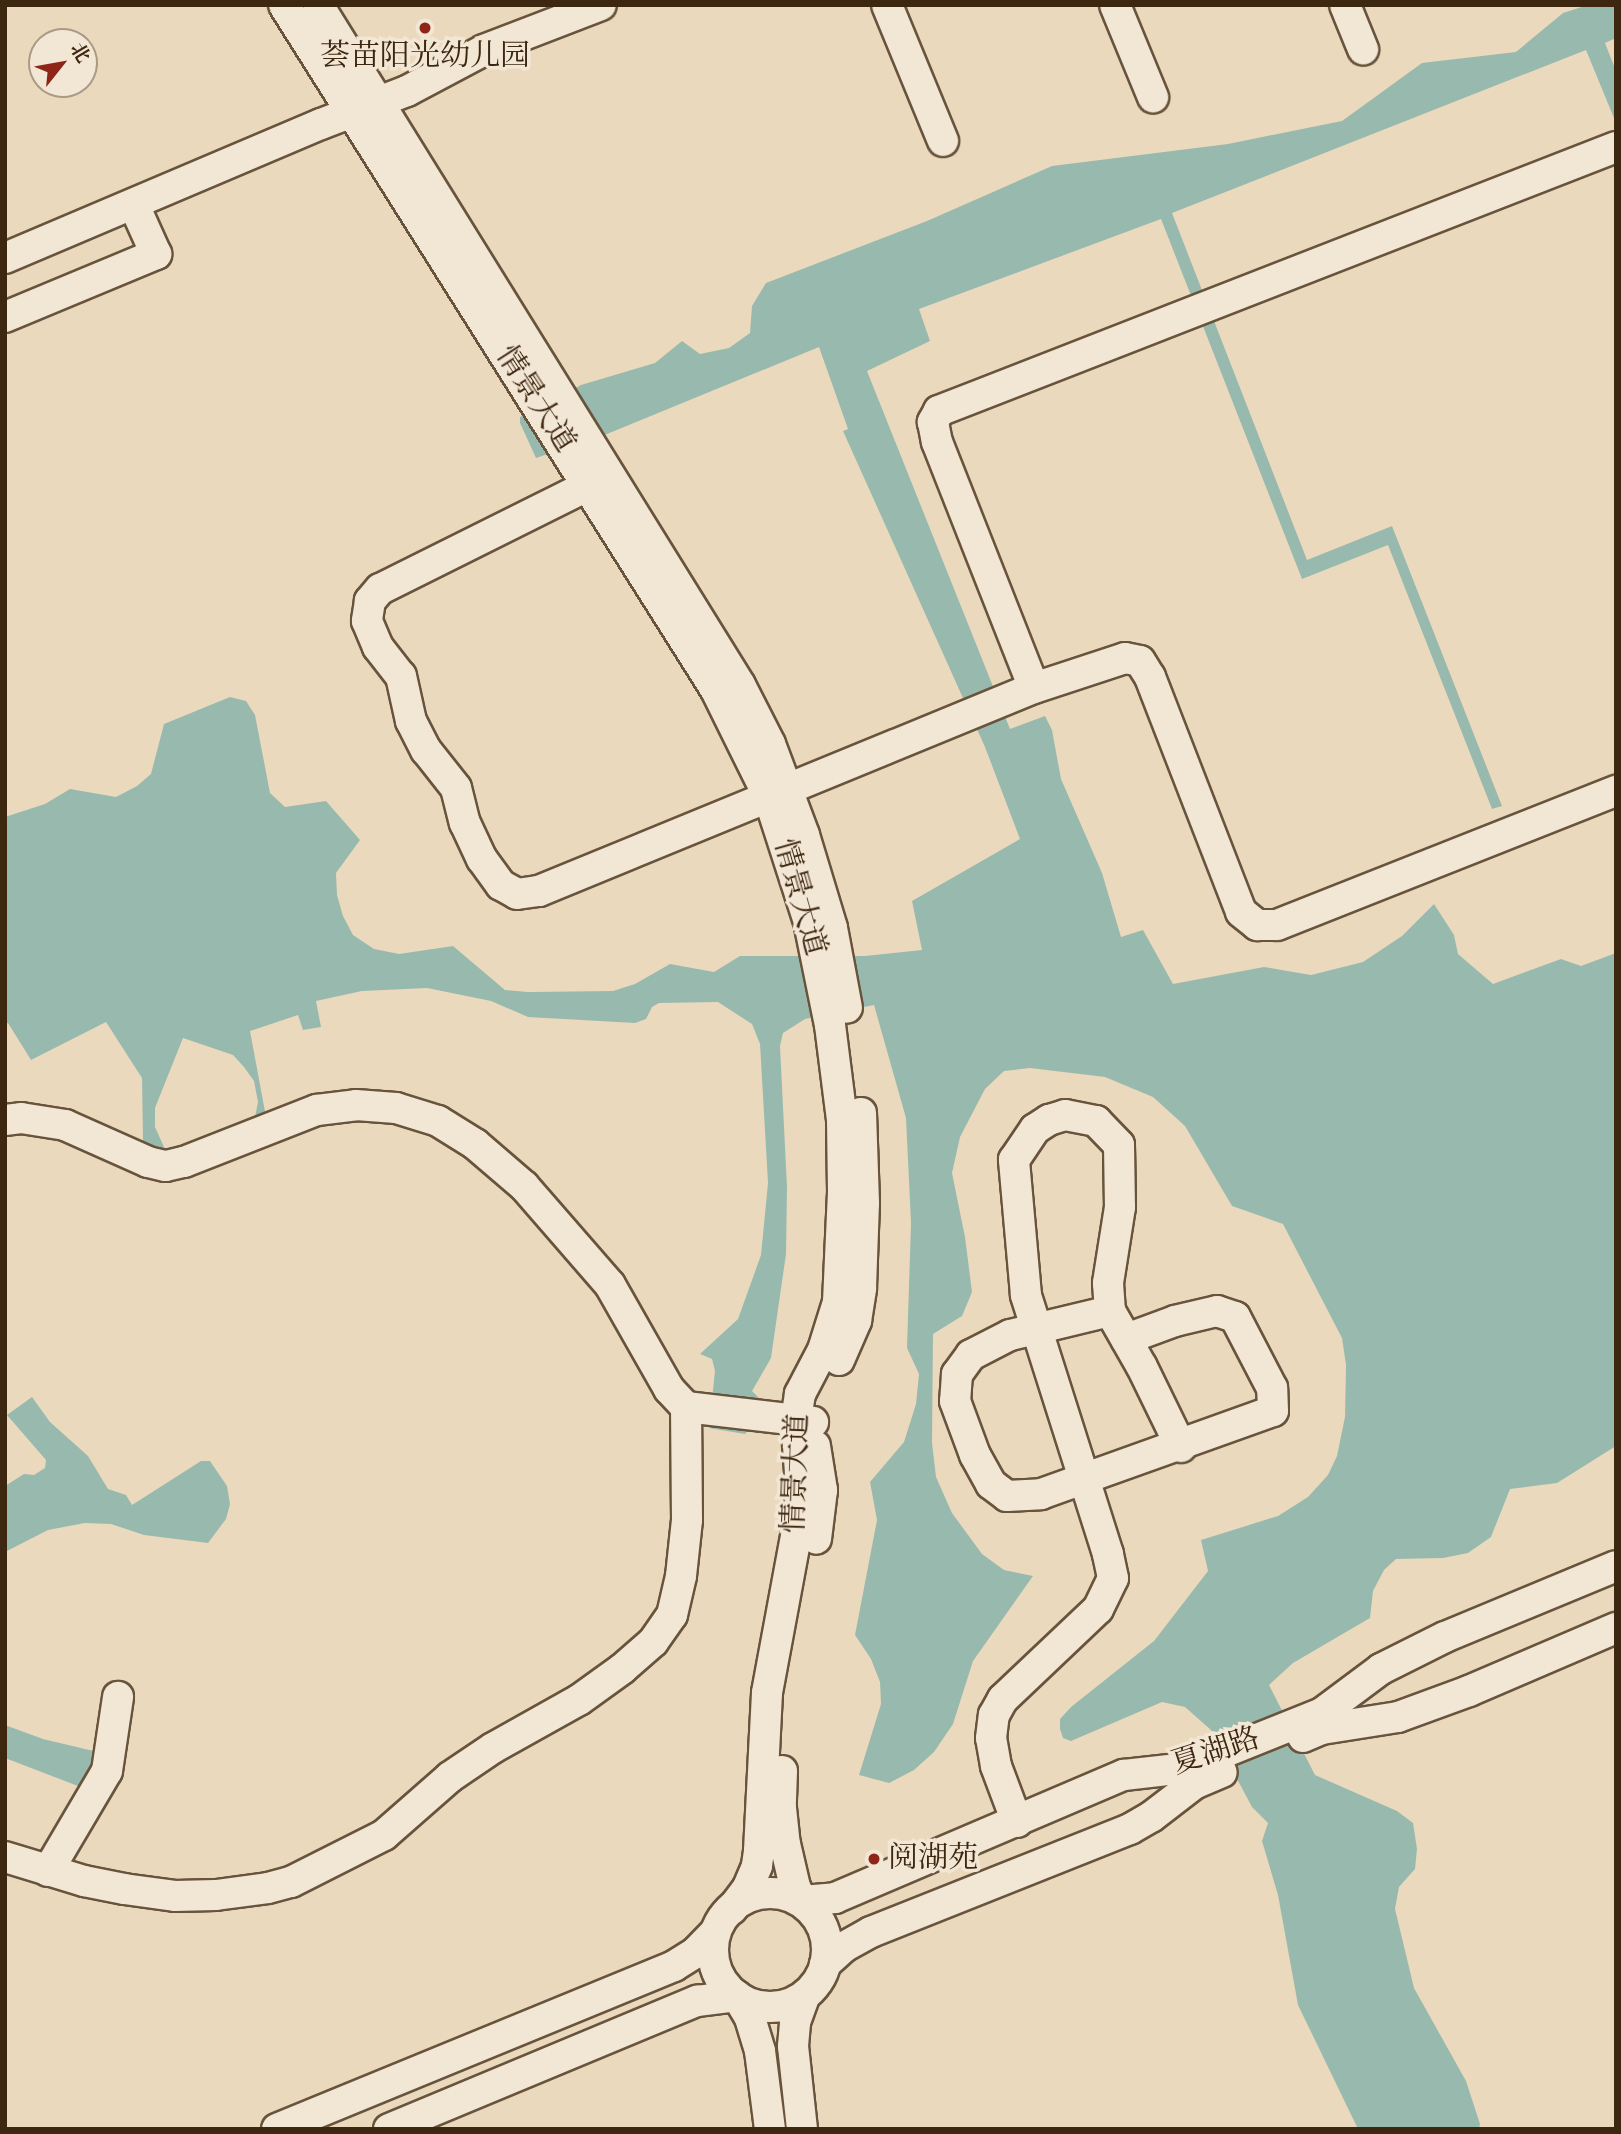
<!DOCTYPE html>
<meta charset="utf-8">
<style>
body{margin:0}
#map{position:relative;width:1621px;height:2134px;overflow:hidden;background:#ebd9be;font-family:"IM FELL DW Pica","Noto Serif SC",serif}
div>[style]{position:absolute}
[style*='--x']{left:calc(var(--x)*1px);top:calc(var(--y)*1px);width:calc(var(--w)*1px);rotate:calc(var(--a)*1deg)}
.water>*{inset:0;background:#98baae}
.roads{filter:drop-shadow(2px 0 #68543c) drop-shadow(-2px 0 #68543c) drop-shadow(0 2px #68543c) drop-shadow(0 -2px #68543c)}
.minor>*{height:30px;margin:-15px;padding:0 15px;transform-origin:15px;border-radius:15px;background:#f2e6d5}
.minor>.ring{margin:-15px;padding:0;box-sizing:content-box;background:none;border:30px solid #f2e6d5;border-radius:50%}
.dots>*{width:19px;height:19px;translate:-50% -50%;box-sizing:border-box;border:4px solid #f2e6d5;border-radius:50%}
span{translate:-50% -50%;white-space:nowrap;text-align:center;line-height:1.15;-webkit-text-stroke:7px #f2e6d5;paint-order:stroke}
.poi-label{font-size:30px;color:#3d2710}
.left{translate:0 -50%;text-align:left}
.street-label{font-size:30px;color:#3d2710}
.frame{position:absolute;inset:0;border:7px solid #3d2710;pointer-events:none}
.north{position:absolute;left:28px;top:28px;width:70px;height:70px;box-sizing:border-box;background:#f2e6d5;border:2px solid #aa9a86;border-radius:50%;rotate:59deg;font-size:19px;font-weight:700;line-height:28px;text-align:center;color:#3d2710}
.north::after{content:'';display:block;margin:auto;width:24px;height:32px;background:#8f2418;clip-path:polygon(50% 0,100% 100%,50% 72%,0 100%)}
</style>
<div id="map">
<div class="water">
<i style="clip-path:polygon(1588px 5px,1616px 5px,1616px 38px,1605px 43px,1616px 71px,1616px 123px,1586px 50px,1172px 213px,1307px 560px,1392px 526px,1502px 806px,1492px 809px,1388px 545px,1302px 579px,1161px 219px,919px 309px,930px 341px,867px 371px,1010px 729px,1045px 716px,1052px 730px,1061px 779px,1102px 873px,1121px 937px,1143px 930px,1173px 984px,1264px 967px,1311px 975px,1363px 962px,1402px 936px,1434px 904px,1454px 935px,1458px 954px,1493px 984px,1561px 959px,1581px 966px,1616px 953px,1616px 1446px,1557px 1483px,1510px 1489px,1491px 1537px,1468px 1553px,1443px 1558px,1396px 1559px,1384px 1570px,1373px 1591px,1370px 1618px,1293px 1663px,1269px 1685px,1315px 1775px,1397px 1811px,1413px 1823px,1417px 1849px,1415px 1869px,1399px 1887px,1395px 1909px,1414px 1988px,1466px 2081px,1480px 2124px,1479px 2129px,1358px 2129px,1298px 2005px,1278px 1895px,1262px 1841px,1268px 1823px,1252px 1807px,1211px 1730px,1185px 1707px,1162px 1702px,1071px 1741px,1063px 1738px,1060px 1729px,1060px 1719px,1071px 1707px,1154px 1641px,1208px 1571px,1201px 1540px,1278px 1516px,1308px 1497px,1328px 1475px,1337px 1456px,1345px 1417px,1346px 1365px,1342px 1338px,1283px 1224px,1232px 1206px,1185px 1126px,1153px 1097px,1105px 1077px,1030px 1068px,1004px 1071px,985px 1089px,960px 1137px,952px 1173px,965px 1237px,972px 1292px,962px 1316px,933px 1334px,932px 1443px,936px 1477px,952px 1513px,982px 1554px,1004px 1570px,1033px 1576px,973px 1661px,953px 1724px,934px 1752px,914px 1770px,889px 1783px,859px 1775px,881px 1704px,880px 1682px,871px 1659px,855px 1635px,877px 1520px,870px 1482px,904px 1442px,916px 1404px,919px 1374px,907px 1348px,911px 1223px,906px 1118px,874px 1005px,805px 1019px,783px 1033px,780px 1046px,787px 1187px,786px 1254px,771px 1358px,752px 1391px,766px 1405px,745px 1434px,709px 1428px,715px 1371px,712px 1359px,700px 1354px,738px 1319px,761px 1255px,768px 1183px,760px 1044px,752px 1024px,718px 1002px,659px 1003px,652px 1007px,646px 1019px,635px 1023px,528px 1017px,491px 1001px,427px 988px,362px 991px,316px 1001px,321px 1027px,303px 1030px,298px 1015px,250px 1031px,266px 1117px,246px 1126px,255px 1117px,258px 1102px,254px 1081px,244px 1067px,233px 1055px,183px 1038px,155px 1108px,155px 1127px,168px 1156px,143px 1141px,142px 1078px,106px 1022px,31px 1060px,8px 1023px,5px 1024px,5px 817px,45px 804px,70px 789px,116px 797px,137px 786px,151px 774px,164px 724px,230px 697px,246px 701px,255px 715px,270px 793px,285px 807px,326px 801px,360px 840px,336px 873px,337px 895px,343px 916px,353px 935px,374px 949px,399px 954px,453px 946px,505px 990px,528px 992px,613px 991px,635px 984px,670px 964px,714px 972px,740px 956px,865px 956px,922px 950px,912px 901px,1020px 839px,985px 747px,843px 431px,848px 429px,819px 347px,607px 434px,536px 458px,520px 423px,520px 417px,581px 385px,655px 363px,682px 341px,700px 354px,729px 348px,750px 333px,752px 306px,766px 283px,927px 221px,1052px 166px,1228px 144px,1342px 121px,1422px 63px,1516px 52px,1563px 13px)"></i>
<i style="clip-path:polygon(32px 1397px,50px 1422px,88px 1456px,108px 1489px,126px 1495px,132px 1505px,201px 1461px,210px 1461px,227px 1486px,230px 1504px,226px 1519px,208px 1543px,144px 1535px,111px 1524px,85px 1523px,48px 1530px,5px 1552px,5px 1486px,24px 1474px,34px 1475px,45px 1468px,46px 1460px,7px 1415px)"></i>
<i style="clip-path:polygon(5px 1725px,43px 1739px,102px 1753px,104px 1796px,5px 1758px)"></i>
</div>
<div class="roads">
<div class="minor">
<i style="--x:284;--y:5;--w:810;--a:57.76"></i>
<i style="--x:716;--y:690;--w:117;--a:63.7"></i>
<i style="--x:768;--y:795;--w:133;--a:72.1"></i>
<i style="--x:809;--y:922;--w:105;--a:78.5"></i>
<i style="--x:830;--y:1025;--w:96;--a:82.8"></i>
<i style="--x:842;--y:1120;--w:72;--a:89.2"></i>
<i style="--x:843;--y:1192;--w:110;--a:92.6"></i>
<i style="--x:838;--y:1302;--w:50;--a:107.4"></i>
<i style="--x:823;--y:1350;--w:50;--a:117.6"></i>
<i style="--x:800;--y:1394;--w:26;--a:99"></i>
<i style="--x:796;--y:1420;--w:65;--a:85.6"></i>
<i style="--x:801;--y:1485;--w:35;--a:93"></i>
<i style="--x:799;--y:1520;--w:176;--a:100.5"></i>
<i style="--x:767;--y:1693;--w:158;--a:92.9"></i>
<i style="--x:759;--y:1851;--w:15;--a:98"></i>
<i style="--x:757;--y:1866;--w:25;--a:113"></i>
<i style="--x:747;--y:1889;--w:25;--a:127"></i>
<i style="--x:318;--y:5;--w:800;--a:58.18"></i>
<i style="--x:740;--y:685;--w:66;--a:63"></i>
<i style="--x:770;--y:744;--w:97;--a:69.5"></i>
<i style="--x:804;--y:835;--w:97;--a:73.2"></i>
<i style="--x:832;--y:928;--w:81;--a:79.4"></i>
<i style="--x:887;--y:5;--w:147;--a:67.6"></i>
<i style="--x:1115;--y:5;--w:100;--a:67.6"></i>
<i style="--x:1345;--y:5;--w:48;--a:67.8"></i>
<i style="--x:1616;--y:147;--w:727;--a:158.7"></i>
<i style="--x:939;--y:411;--w:13;--a:119"></i>
<i style="--x:933;--y:422;--w:20;--a:79"></i>
<i style="--x:937;--y:442;--w:264;--a:68.5"></i>
<i style="--x:1034;--y:688;--w:96;--a:-18.2"></i>
<i style="--x:1125;--y:658;--w:15;--a:11"></i>
<i style="--x:1140;--y:661;--w:19;--a:58"></i>
<i style="--x:1150;--y:677;--w:252;--a:68.8"></i>
<i style="--x:1241;--y:912;--w:21;--a:39"></i>
<i style="--x:1257;--y:925;--w:20;--a:0"></i>
<i style="--x:1277;--y:925;--w:365;--a:-21.6"></i>
<i style="--x:5;--y:258;--w:343;--a:-23"></i>
<i style="--x:321;--y:124;--w:92;--a:-21"></i>
<i style="--x:407;--y:91;--w:87;--a:-28"></i>
<i style="--x:484;--y:50;--w:125;--a:-21"></i>
<i style="--x:5;--y:317;--w:164;--a:-22.6"></i>
<i style="--x:156;--y:254;--w:54;--a:-114.2"></i>
<i style="--x:589;--y:485;--w:233;--a:153.5"></i>
<i style="--x:380;--y:589;--w:16;--a:130"></i>
<i style="--x:370;--y:601;--w:20;--a:99"></i>
<i style="--x:367;--y:621;--w:28;--a:67"></i>
<i style="--x:378;--y:647;--w:37;--a:52"></i>
<i style="--x:401;--y:676;--w:46;--a:77.5"></i>
<i style="--x:411;--y:721;--w:33;--a:63"></i>
<i style="--x:426;--y:750;--w:48;--a:51.7"></i>
<i style="--x:456;--y:788;--w:36;--a:76"></i>
<i style="--x:465;--y:823;--w:40;--a:65"></i>
<i style="--x:482;--y:859;--w:32;--a:54"></i>
<i style="--x:501;--y:885;--w:18;--a:29"></i>
<i style="--x:517;--y:894;--w:22;--a:-8"></i>
<i style="--x:539;--y:891;--w:535;--a:-22.3"></i>
<i style="--x:5;--y:1120;--w:16;--a:-7"></i>
<i style="--x:21;--y:1118;--w:45;--a:9"></i>
<i style="--x:65;--y:1125;--w:91;--a:24"></i>
<i style="--x:148;--y:1162;--w:18;--a:13"></i>
<i style="--x:166;--y:1166;--w:18;--a:-13"></i>
<i style="--x:184;--y:1162;--w:143;--a:-21.4"></i>
<i style="--x:317;--y:1110;--w:39;--a:-7"></i>
<i style="--x:356;--y:1105;--w:40;--a:4.3"></i>
<i style="--x:396;--y:1108;--w:44;--a:17.2"></i>
<i style="--x:438;--y:1121;--w:44;--a:31.9"></i>
<i style="--x:475;--y:1144;--w:65;--a:40.6"></i>
<i style="--x:524;--y:1186;--w:131;--a:49"></i>
<i style="--x:610;--y:1285;--w:120;--a:60.4"></i>
<i style="--x:669;--y:1389;--w:25;--a:47"></i>
<i style="--x:686;--y:1407;--w:128;--a:6.7"></i>
<i style="--x:1110;--y:1311;--w:103;--a:166.5"></i>
<i style="--x:1010;--y:1335;--w:44;--a:152.9"></i>
<i style="--x:971;--y:1355;--w:24;--a:126"></i>
<i style="--x:957;--y:1374;--w:27;--a:94"></i>
<i style="--x:955;--y:1401;--w:58;--a:69.7"></i>
<i style="--x:975;--y:1455;--w:33;--a:61"></i>
<i style="--x:991;--y:1484;--w:20;--a:37"></i>
<i style="--x:1007;--y:1496;--w:34;--a:-3"></i>
<i style="--x:1041;--y:1494;--w:246;--a:-19.7"></i>
<i style="--x:1273;--y:1411;--w:23;--a:-92"></i>
<i style="--x:1272;--y:1388;--w:80;--a:-117.5"></i>
<i style="--x:1235;--y:1317;--w:19;--a:-162"></i>
<i style="--x:1217;--y:1311;--w:43;--a:166.6"></i>
<i style="--x:1175;--y:1321;--w:52;--a:159.8"></i>
<i style="--x:839;--y:1360;--w:43;--a:-66.4"></i>
<i style="--x:856;--y:1321;--w:33;--a:-81"></i>
<i style="--x:861;--y:1288;--w:85;--a:-88"></i>
<i style="--x:864;--y:1203;--w:90;--a:-91.9"></i>
<i style="--x:815;--y:1446;--w:45;--a:81"></i>
<i style="--x:822;--y:1490;--w:49;--a:97"></i>
<i style="--x:1303;--y:1737;--w:21;--a:-23"></i>
<i style="--x:1322;--y:1729;--w:77;--a:-9"></i>
<i style="--x:1398;--y:1717;--w:76;--a:-20.1"></i>
<i style="--x:1469;--y:1691;--w:160;--a:-23.2"></i>
<i style="--x:782;--y:1771;--w:37;--a:92"></i>
<i style="--x:781;--y:1808;--w:36;--a:84"></i>
<i style="--x:785;--y:1844;--w:44;--a:76.9"></i>
<i style="--x:795;--y:1887;--w:16;--a:63"></i>
<i style="--x:1017;--y:1822;--w:60;--a:-110.6"></i>
<i style="--x:996;--y:1766;--w:28;--a:-100"></i>
<i style="--x:991;--y:1738;--w:23;--a:-83"></i>
<i style="--x:994;--y:1715;--w:18;--a:-61"></i>
<i style="--x:1003;--y:1699;--w:131;--a:-43.5"></i>
<i style="--x:1098;--y:1609;--w:34;--a:-64"></i>
<i style="--x:1113;--y:1578;--w:25;--a:-102"></i>
<i style="--x:1108;--y:1554;--w:272;--a:-107.6"></i>
<i style="--x:1026;--y:1295;--w:136;--a:-95.1"></i>
<i style="--x:1014;--y:1160;--w:37;--a:-56"></i>
<i style="--x:1035;--y:1129;--w:17;--a:-33"></i>
<i style="--x:1049;--y:1120;--w:17;--a:-17"></i>
<i style="--x:1065;--y:1115;--w:32;--a:11"></i>
<i style="--x:1096;--y:1121;--w:33;--a:46"></i>
<i style="--x:1119;--y:1145;--w:62;--a:89.1"></i>
<i style="--x:1120;--y:1207;--w:77;--a:99"></i>
<i style="--x:1108;--y:1283;--w:28;--a:86"></i>
<i style="--x:1110;--y:1311;--w:64;--a:60.3"></i>
<i style="--x:1142;--y:1367;--w:89;--a:64"></i>
<i style="--x:5;--y:1857;--w:83;--a:16.9"></i>
<i style="--x:84;--y:1881;--w:41;--a:11.3"></i>
<i style="--x:124;--y:1889;--w:51;--a:7.8"></i>
<i style="--x:175;--y:1896;--w:41;--a:-1.4"></i>
<i style="--x:216;--y:1895;--w:52;--a:-7.7"></i>
<i style="--x:268;--y:1888;--w:24;--a:-15"></i>
<i style="--x:291;--y:1882;--w:104;--a:-26.8"></i>
<i style="--x:384;--y:1835;--w:88;--a:-41.3"></i>
<i style="--x:450;--y:1777;--w:52;--a:-34"></i>
<i style="--x:493;--y:1748;--w:98;--a:-29.2"></i>
<i style="--x:579;--y:1700;--w:53;--a:-35.8"></i>
<i style="--x:622;--y:1669;--w:41;--a:-41.1"></i>
<i style="--x:653;--y:1642;--w:33;--a:-55"></i>
<i style="--x:672;--y:1615;--w:40;--a:-77"></i>
<i style="--x:681;--y:1576;--w:56;--a:-83.9"></i>
<i style="--x:687;--y:1520;--w:113;--a:-90.5"></i>
<i style="--x:48;--y:1871;--w:116;--a:-59.5"></i>
<i style="--x:107;--y:1771;--w:75;--a:-81.5"></i>
<i class="ring" style="left:713px;top:1893px;width:84px;height:84px"></i>
<i style="--x:802;--y:1901;--w:33;--a:-5"></i>
<i style="--x:835;--y:1898;--w:314;--a:-23.1"></i>
<i style="--x:1124;--y:1775;--w:61;--a:-6.5"></i>
<i style="--x:1185;--y:1768;--w:148;--a:-21.9"></i>
<i style="--x:1322;--y:1713;--w:74;--a:-36.7"></i>
<i style="--x:1381;--y:1669;--w:72;--a:-26.6"></i>
<i style="--x:1445;--y:1637;--w:185;--a:-22.5"></i>
<i style="--x:825;--y:1964;--w:25;--a:-42"></i>
<i style="--x:844;--y:1947;--w:31;--a:-29"></i>
<i style="--x:871;--y:1932;--w:279;--a:-21.7"></i>
<i style="--x:1130;--y:1829;--w:24;--a:-30"></i>
<i style="--x:1151;--y:1817;--w:54;--a:-37.5"></i>
<i style="--x:1194;--y:1784;--w:30;--a:-23"></i>
<i style="--x:277;--y:2129;--w:429;--a:-22.3"></i>
<i style="--x:674;--y:1966;--w:25;--a:-32"></i>
<i style="--x:695;--y:1953;--w:29;--a:-46"></i>
<i style="--x:389;--y:2129;--w:334;--a:-22.6"></i>
<i style="--x:697;--y:2001;--w:40;--a:-7.1"></i>
<i style="--x:737;--y:1996;--w:26;--a:59"></i>
<i style="--x:750;--y:2018;--w:34;--a:73"></i>
<i style="--x:760;--y:2051;--w:79;--a:82.7"></i>
<i style="--x:802;--y:2129;--w:83;--a:-96.2"></i>
<i style="--x:793;--y:2046;--w:24;--a:-85"></i>
<i style="--x:795;--y:2022;--w:27;--a:-70"></i>
</div>
</div>
<div class="dots">
<i style="left:425px;top:28px;background:#8f2418"></i>
<i style="left:874px;top:1859px;background:#8f2418"></i>
</div>
<div class="poi-label">
<span style="left:425px;top:57px">荟苗阳光幼儿园</span>
<span class="left" style="left:888px;top:1859px">阅湖苑</span>
</div>
<div class="street-label">
<span style="left:535px;top:400px;rotate:57deg">情景大道</span>
<span style="left:799px;top:898px;rotate:74deg">情景大道</span>
<span style="left:797px;top:1473px;rotate:-88deg">情景大道</span>
<span style="left:1216px;top:1752px;rotate:-18deg">夏湖路</span>
</div>
<div class="frame"></div>
<div class="north">北</div>
</div>
